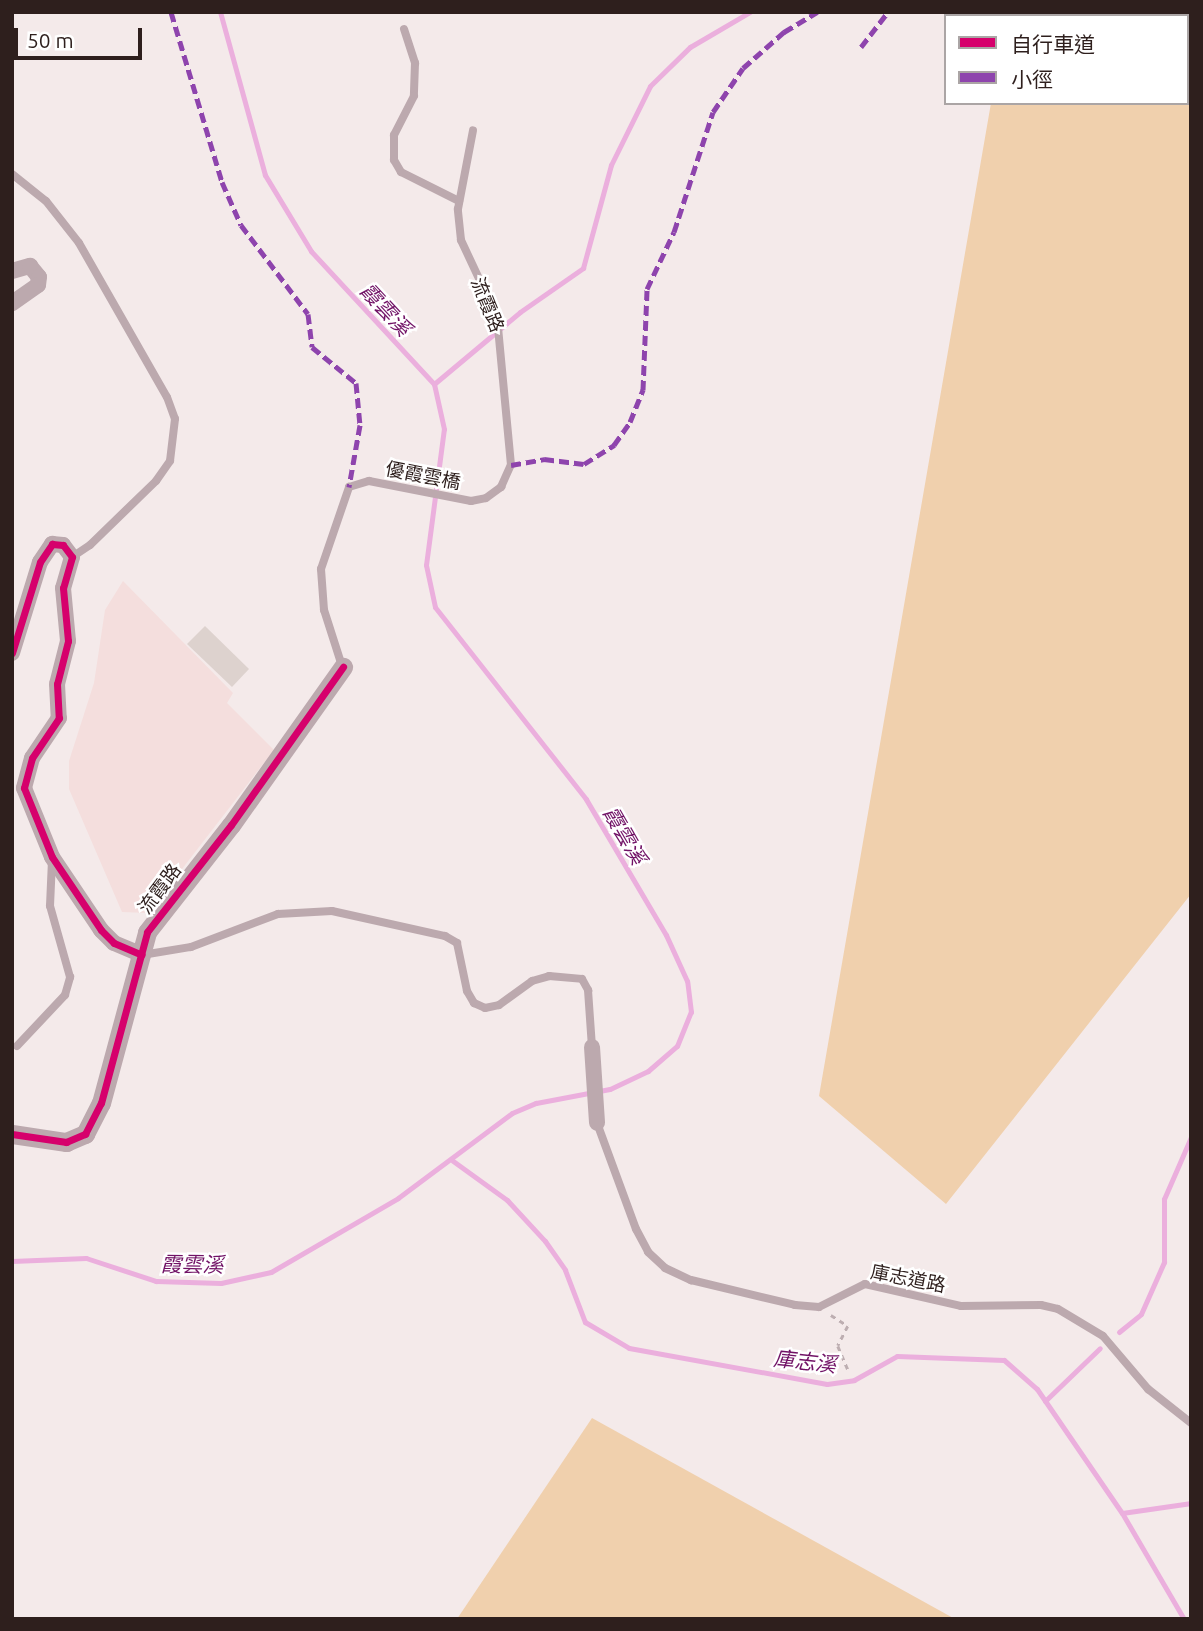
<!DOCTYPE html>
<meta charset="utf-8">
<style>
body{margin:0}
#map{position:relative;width:1203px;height:1631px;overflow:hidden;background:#f4eaea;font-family:Ubuntu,"Noto Sans TC",sans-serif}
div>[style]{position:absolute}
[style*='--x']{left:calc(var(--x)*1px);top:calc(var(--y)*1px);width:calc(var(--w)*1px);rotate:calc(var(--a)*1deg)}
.built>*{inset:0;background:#f4dedd}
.green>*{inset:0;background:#f0d0ad}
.stream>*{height:5px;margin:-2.5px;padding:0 2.5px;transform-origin:2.5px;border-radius:2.5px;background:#ebafdd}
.building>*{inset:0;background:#ddd2ce}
.path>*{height:2.5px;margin-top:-1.25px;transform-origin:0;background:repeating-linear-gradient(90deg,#bdaeb1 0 5px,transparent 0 10px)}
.service>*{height:8px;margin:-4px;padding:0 4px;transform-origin:4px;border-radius:4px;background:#bca9ae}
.minor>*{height:16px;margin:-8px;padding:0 8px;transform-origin:8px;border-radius:8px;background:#bca9ae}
.tertiary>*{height:19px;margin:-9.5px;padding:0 9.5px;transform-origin:9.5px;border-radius:9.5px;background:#bca9ae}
.quiet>*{height:5px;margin-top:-2.5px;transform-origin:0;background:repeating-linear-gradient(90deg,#8e44ad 0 10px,transparent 0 15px)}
.cycleway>*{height:7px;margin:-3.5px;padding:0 3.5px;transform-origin:3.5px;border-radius:3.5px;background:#d6006c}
span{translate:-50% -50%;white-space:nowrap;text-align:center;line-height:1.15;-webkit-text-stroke:5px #fff;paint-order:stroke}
.street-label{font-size:19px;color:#2e1f1d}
.water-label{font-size:21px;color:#711266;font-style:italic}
.frame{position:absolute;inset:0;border:14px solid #2e1f1d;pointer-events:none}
.legend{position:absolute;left:944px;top:14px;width:245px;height:91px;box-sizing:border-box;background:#fff;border:2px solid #aba5a5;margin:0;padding:9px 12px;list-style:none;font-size:21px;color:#2e1f1d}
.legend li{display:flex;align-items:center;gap:14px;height:35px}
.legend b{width:35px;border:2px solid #aba5a5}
.scale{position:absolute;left:14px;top:28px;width:128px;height:32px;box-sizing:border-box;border:4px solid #2e1f1d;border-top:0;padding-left:9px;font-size:21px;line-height:24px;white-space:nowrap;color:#2e1f1d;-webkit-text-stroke:5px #fff;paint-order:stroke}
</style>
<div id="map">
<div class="built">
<i style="clip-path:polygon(123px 581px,233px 693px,227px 703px,274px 750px,148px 913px,122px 912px,69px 789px,69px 761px,94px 683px,105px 610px)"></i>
</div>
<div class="green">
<i style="clip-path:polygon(1079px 12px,1191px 12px,1191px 894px,946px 1204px,819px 1096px,991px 103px,1187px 103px,1187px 16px,1071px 16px)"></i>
<i style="clip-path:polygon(592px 1418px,955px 1619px,457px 1619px)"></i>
</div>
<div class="stream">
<i style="--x:434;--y:384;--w:112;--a:-39.9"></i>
<i style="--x:520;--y:312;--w:77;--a:-34.9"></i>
<i style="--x:583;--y:268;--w:107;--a:-74.8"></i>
<i style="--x:611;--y:165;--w:88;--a:-63.7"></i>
<i style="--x:650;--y:86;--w:56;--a:-44.3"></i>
<i style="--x:690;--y:47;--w:69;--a:-30.3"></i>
<i style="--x:453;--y:1161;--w:67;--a:35.8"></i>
<i style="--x:507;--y:1200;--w:56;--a:47.2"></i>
<i style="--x:545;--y:1241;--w:35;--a:55"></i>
<i style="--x:565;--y:1270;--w:56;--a:69"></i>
<i style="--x:585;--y:1322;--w:51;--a:30.6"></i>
<i style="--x:629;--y:1348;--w:201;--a:10.3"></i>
<i style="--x:827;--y:1384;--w:27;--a:-8"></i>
<i style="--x:854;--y:1380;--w:49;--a:-29.2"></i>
<i style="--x:897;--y:1356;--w:107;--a:2.1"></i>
<i style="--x:1004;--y:1360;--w:44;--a:41.3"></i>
<i style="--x:1037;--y:1389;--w:150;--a:55.6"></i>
<i style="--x:1122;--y:1513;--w:123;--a:59.7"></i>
<i style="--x:12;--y:1261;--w:74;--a:-2.3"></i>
<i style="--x:86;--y:1258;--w:74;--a:18.2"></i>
<i style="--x:156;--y:1281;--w:65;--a:1.8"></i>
<i style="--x:221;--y:1283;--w:51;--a:-12.4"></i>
<i style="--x:271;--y:1272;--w:147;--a:-30.2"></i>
<i style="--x:398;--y:1198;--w:142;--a:-36.7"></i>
<i style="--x:512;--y:1113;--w:26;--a:-23"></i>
<i style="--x:536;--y:1103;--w:75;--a:-10.7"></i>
<i style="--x:610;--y:1089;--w:42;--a:-25.3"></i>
<i style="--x:648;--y:1071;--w:38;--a:-41"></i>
<i style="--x:677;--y:1046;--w:37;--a:-68"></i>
<i style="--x:691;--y:1012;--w:31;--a:-97"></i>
<i style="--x:687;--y:981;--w:51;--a:-114.5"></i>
<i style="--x:666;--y:935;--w:158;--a:-120.5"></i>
<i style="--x:586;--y:799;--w:244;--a:-128.2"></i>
<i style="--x:435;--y:607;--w:43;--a:-102.1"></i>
<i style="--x:426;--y:565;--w:137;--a:-82.5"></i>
<i style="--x:444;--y:429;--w:46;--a:-102.5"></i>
<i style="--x:434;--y:384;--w:181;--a:-132.8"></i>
<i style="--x:311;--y:251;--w:89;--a:-121.2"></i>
<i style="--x:265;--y:175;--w:169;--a:-105.4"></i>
<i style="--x:1119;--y:1332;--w:28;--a:-39"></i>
<i style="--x:1141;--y:1314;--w:57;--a:-66.1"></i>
<i style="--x:1164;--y:1262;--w:63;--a:-90"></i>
<i style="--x:1164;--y:1199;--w:68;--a:-66.5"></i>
<i style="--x:1045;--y:1401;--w:76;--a:-43.9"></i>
<i style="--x:1122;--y:1513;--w:70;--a:-8.2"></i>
</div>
<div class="building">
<i style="clip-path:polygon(205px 626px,249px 669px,232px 687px,187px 644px)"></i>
</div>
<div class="path">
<i style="--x:831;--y:1315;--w:20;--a:33"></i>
<i style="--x:848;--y:1326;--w:22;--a:117"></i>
<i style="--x:838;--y:1346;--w:25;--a:67"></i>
</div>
<div class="service">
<i style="--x:404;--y:29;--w:36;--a:72"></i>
<i style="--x:415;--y:63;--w:33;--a:92"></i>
<i style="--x:414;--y:96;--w:44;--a:117.1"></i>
<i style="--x:394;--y:135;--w:25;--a:90"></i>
<i style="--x:394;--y:160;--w:14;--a:60"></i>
<i style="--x:401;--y:172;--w:65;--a:26.6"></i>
<i style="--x:12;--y:174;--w:43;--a:38.5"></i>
<i style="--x:46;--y:201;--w:53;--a:51.8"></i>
<i style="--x:79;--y:243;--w:177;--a:60.3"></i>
<i style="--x:167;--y:397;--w:23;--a:70"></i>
<i style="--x:175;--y:419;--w:42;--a:96.8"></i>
<i style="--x:170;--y:461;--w:24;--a:125"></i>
<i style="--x:156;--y:481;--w:92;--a:135.9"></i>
<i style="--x:90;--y:545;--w:22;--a:146"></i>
<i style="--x:342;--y:666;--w:59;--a:-107.8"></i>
<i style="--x:324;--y:610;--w:41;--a:-94.2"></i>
<i style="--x:321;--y:569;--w:87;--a:-71.1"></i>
<i style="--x:349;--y:487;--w:21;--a:-17"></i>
<i style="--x:369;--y:481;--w:104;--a:11.1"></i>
<i style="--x:471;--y:501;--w:15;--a:-11"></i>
<i style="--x:486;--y:498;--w:19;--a:-36"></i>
<i style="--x:501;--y:487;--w:24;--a:-66"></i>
<i style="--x:511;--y:465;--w:149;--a:-95.4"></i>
<i style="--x:497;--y:317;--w:85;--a:-115.1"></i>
<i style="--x:461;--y:240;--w:31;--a:-96"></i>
<i style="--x:458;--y:209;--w:80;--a:-79.2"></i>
<i style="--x:142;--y:955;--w:50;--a:-9.3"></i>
<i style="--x:191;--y:947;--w:93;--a:-20.8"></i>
<i style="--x:278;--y:914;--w:54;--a:-3.2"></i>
<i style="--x:332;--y:911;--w:116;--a:12.5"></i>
<i style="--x:445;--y:936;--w:14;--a:30"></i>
<i style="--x:457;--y:943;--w:49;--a:78.2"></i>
<i style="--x:467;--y:991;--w:14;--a:60"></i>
<i style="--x:474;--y:1003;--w:12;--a:24"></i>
<i style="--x:485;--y:1008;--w:14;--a:-12"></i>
<i style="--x:499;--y:1005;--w:41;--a:-36"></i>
<i style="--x:532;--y:981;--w:18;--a:-16"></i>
<i style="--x:549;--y:976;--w:33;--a:5"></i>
<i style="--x:582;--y:979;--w:13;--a:61"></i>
<i style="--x:588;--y:990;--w:57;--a:86"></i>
<i style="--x:17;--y:1046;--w:70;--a:-46.7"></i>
<i style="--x:65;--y:995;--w:19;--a:-74"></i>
<i style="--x:70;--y:977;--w:74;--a:-105.7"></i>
<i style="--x:50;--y:906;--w:46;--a:-87.5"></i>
<i style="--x:597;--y:1123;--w:113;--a:69.8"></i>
<i style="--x:636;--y:1229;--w:26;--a:62"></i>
<i style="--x:648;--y:1252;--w:23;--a:43"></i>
<i style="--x:665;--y:1268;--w:29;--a:25"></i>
<i style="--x:691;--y:1280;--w:107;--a:13.5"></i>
<i style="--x:795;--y:1305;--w:24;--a:5"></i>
<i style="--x:819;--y:1307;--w:51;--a:-26.6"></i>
<i style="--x:865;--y:1284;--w:98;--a:12.9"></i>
<i style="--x:961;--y:1306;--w:80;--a:-0.7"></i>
<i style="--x:1041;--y:1305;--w:17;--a:13"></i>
<i style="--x:1058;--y:1309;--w:52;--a:31"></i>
<i style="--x:1103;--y:1336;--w:70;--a:49.7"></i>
<i style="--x:1148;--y:1389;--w:55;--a:38.3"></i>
</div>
<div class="minor">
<i style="--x:12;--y:271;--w:19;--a:-16"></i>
<i style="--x:30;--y:266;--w:14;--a:51"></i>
<i style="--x:39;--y:277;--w:8;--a:97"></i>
<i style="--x:38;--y:285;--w:32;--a:145"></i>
<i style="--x:12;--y:653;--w:95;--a:-72.9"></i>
<i style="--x:40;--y:562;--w:22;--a:-56"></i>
<i style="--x:52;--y:544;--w:11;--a:5"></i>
<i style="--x:63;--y:545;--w:15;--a:53"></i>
<i style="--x:72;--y:557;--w:32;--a:106"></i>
<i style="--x:63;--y:588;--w:53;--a:84.6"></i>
<i style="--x:68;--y:641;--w:44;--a:104.3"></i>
<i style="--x:57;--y:684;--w:34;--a:87"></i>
<i style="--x:59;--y:718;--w:48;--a:124"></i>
<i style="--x:32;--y:758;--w:31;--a:105"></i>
<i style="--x:24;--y:788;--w:74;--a:67.9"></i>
<i style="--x:52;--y:857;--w:88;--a:56.1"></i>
<i style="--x:101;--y:930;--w:18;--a:45"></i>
<i style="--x:114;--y:943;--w:30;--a:23"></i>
<i style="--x:592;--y:1047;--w:76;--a:86.2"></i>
</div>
<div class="tertiary">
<i style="--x:12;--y:1134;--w:55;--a:8.4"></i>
<i style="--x:66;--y:1142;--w:21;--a:-23"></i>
<i style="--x:85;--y:1134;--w:35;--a:-63"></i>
<i style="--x:101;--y:1103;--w:177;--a:-74.9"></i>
<i style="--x:147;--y:932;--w:136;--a:-51.9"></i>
<i style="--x:231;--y:825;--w:194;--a:-54.7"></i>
</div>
<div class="quiet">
<i style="--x:171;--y:12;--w:177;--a:73.3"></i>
<i style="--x:222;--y:182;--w:47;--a:66.2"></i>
<i style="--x:241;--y:225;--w:111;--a:53"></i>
<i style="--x:308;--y:314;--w:33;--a:83"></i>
<i style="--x:312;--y:347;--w:57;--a:39.3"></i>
<i style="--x:356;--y:383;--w:42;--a:84.6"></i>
<i style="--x:360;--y:425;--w:63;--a:100.1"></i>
<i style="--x:1065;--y:12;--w:14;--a:17"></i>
<i style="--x:1146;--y:16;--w:10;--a:-24"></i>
<i style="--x:861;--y:47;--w:44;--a:-52.4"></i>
<i style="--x:511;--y:465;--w:34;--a:-10"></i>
<i style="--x:544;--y:459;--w:40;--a:7.1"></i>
<i style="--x:584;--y:464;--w:36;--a:-32"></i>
<i style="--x:614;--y:445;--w:28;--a:-55"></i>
<i style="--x:630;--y:422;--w:35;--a:-68"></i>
<i style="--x:643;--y:390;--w:101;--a:-87.7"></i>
<i style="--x:647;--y:289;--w:63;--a:-64.7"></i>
<i style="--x:674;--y:232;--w:126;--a:-72"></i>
<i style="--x:713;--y:112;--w:53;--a:-55.7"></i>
<i style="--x:743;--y:68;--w:55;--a:-41.3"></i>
<i style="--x:784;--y:32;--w:39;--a:-31"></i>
</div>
<div class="cycleway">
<i style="--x:12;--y:653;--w:95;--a:-72.9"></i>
<i style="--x:40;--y:562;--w:22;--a:-56"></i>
<i style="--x:52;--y:544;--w:11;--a:5"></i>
<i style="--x:63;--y:545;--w:15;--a:53"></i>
<i style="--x:72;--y:557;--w:32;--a:106"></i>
<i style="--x:63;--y:588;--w:53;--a:84.6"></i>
<i style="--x:68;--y:641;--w:44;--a:104.3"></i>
<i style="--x:57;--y:684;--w:34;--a:87"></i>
<i style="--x:59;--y:718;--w:48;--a:124"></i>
<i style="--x:32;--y:758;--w:31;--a:105"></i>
<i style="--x:24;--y:788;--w:74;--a:67.9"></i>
<i style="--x:52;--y:857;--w:88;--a:56.1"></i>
<i style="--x:101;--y:930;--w:18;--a:45"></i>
<i style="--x:114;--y:943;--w:30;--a:23"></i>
<i style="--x:12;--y:1134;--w:55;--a:8.4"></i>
<i style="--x:66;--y:1142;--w:21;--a:-23"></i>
<i style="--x:85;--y:1134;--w:35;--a:-63"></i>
<i style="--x:101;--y:1103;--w:177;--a:-74.9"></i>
<i style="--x:147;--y:932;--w:136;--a:-51.9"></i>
<i style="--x:231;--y:825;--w:194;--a:-54.7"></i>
</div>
<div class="street-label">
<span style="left:487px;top:305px;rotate:68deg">流霞路</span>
<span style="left:423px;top:476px;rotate:11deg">優霞雲橋</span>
<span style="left:160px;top:889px;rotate:-53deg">流霞路</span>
<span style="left:908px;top:1279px;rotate:11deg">庫志道路</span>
</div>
<div class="water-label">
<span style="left:386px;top:309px;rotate:47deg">霞雲溪</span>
<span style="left:625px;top:835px;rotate:60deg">霞雲溪</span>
<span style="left:192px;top:1264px;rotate:1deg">霞雲溪</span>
<span style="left:805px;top:1361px;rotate:6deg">庫志溪</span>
</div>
<div class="frame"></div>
<ul class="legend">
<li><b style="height:9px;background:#d6006c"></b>自行車道</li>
<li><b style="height:9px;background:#8e44ad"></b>小徑</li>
</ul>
<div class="scale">50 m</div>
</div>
